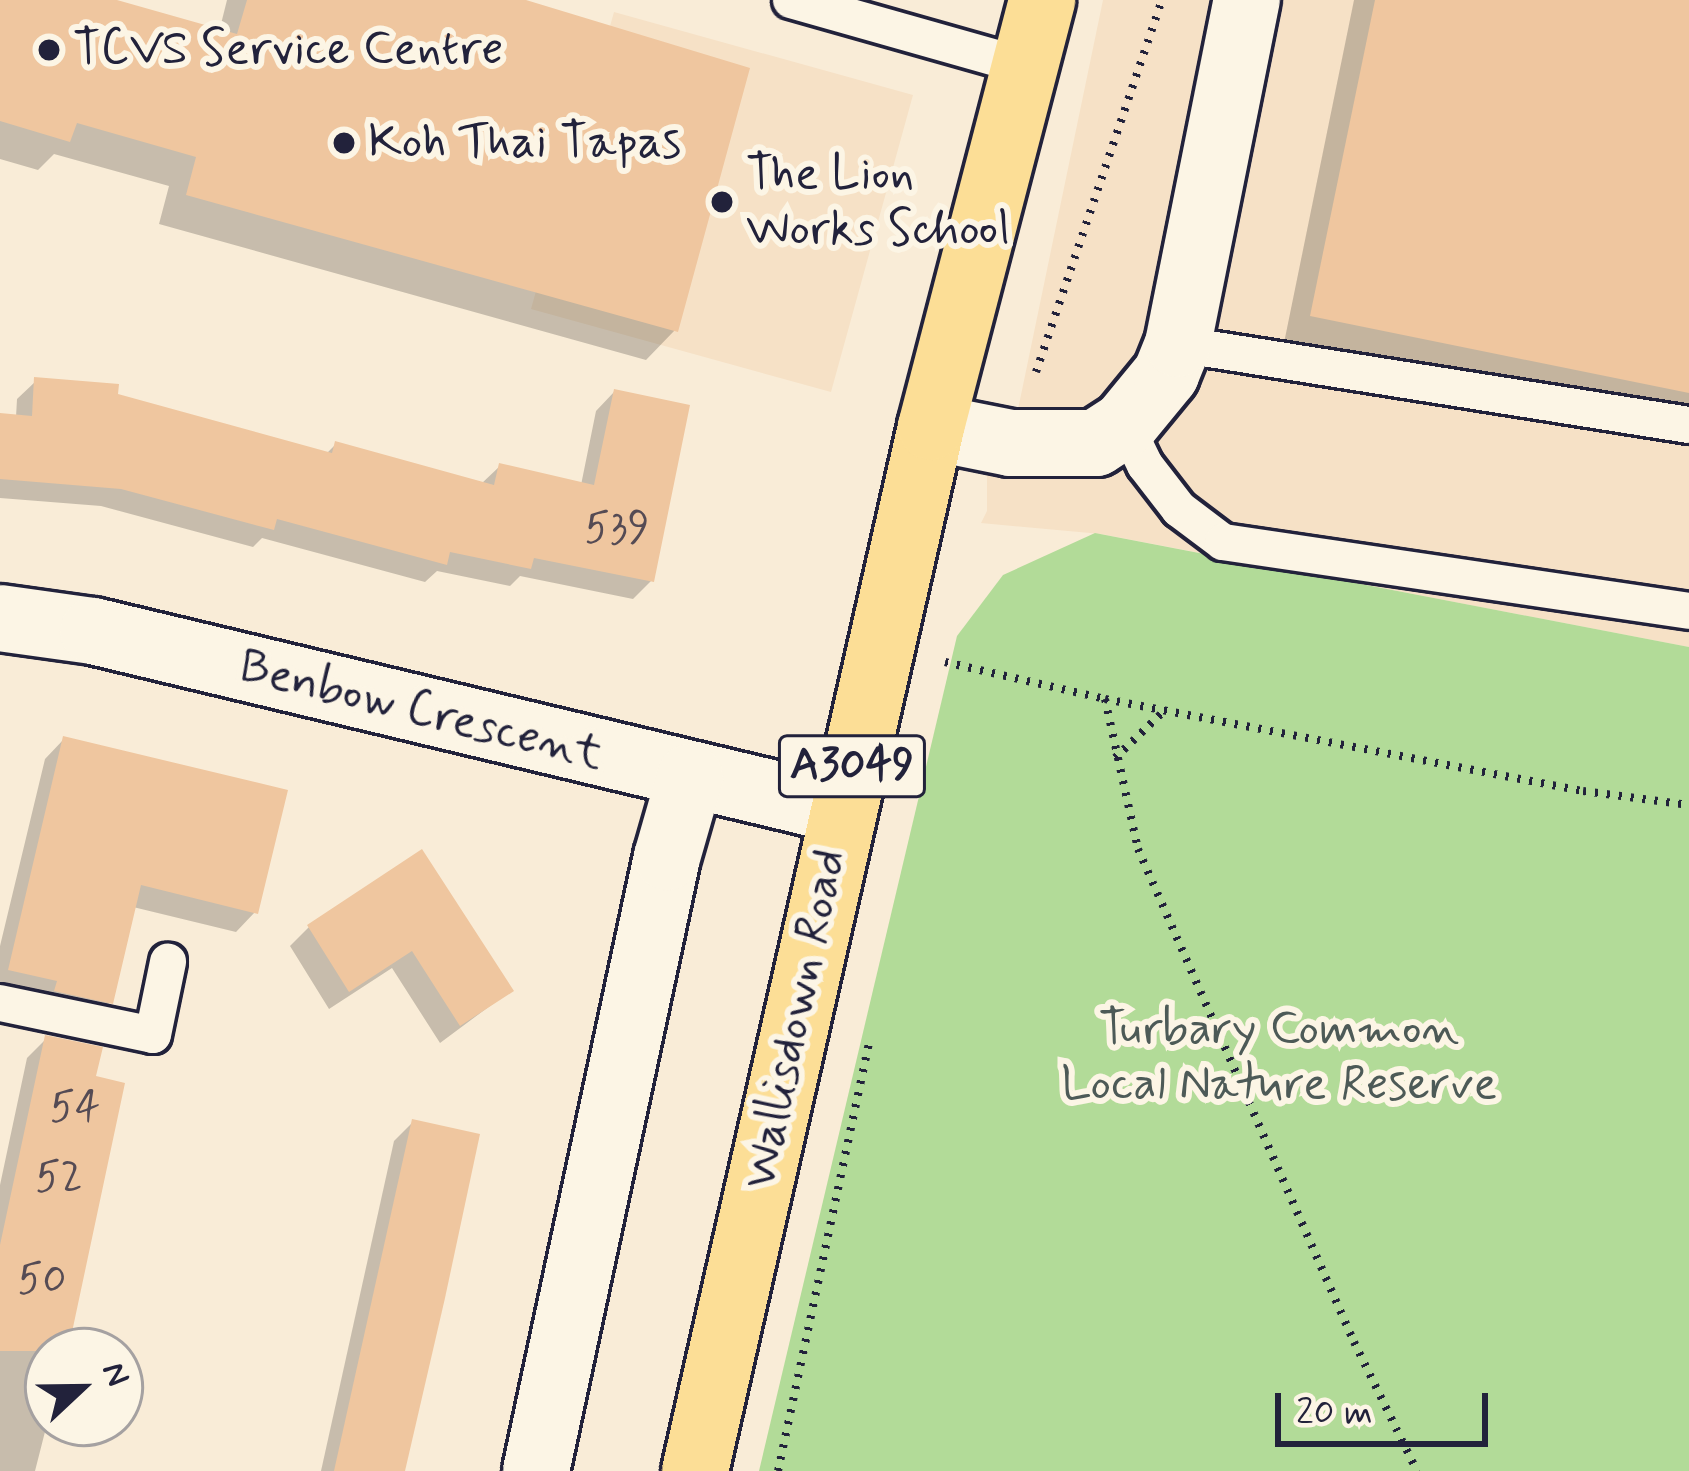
<!DOCTYPE html>
<style>
body{margin:0}
#map{position:relative;width:1689px;height:1471px;overflow:hidden;background:#f9ecd7;font-family:Mynerve,sans-serif}
div>[style]{position:absolute}
[style*='--x']{left:calc(var(--x)*1px);top:calc(var(--y)*1px);width:calc(var(--w)*1px);rotate:calc(var(--a)*1deg)}
.built>*{inset:0;background:#f6e1c6}
.green>*{inset:0;background:#b2db98}
.shadow>*{inset:0;background:#0003}
.building>*{inset:0;background:#efc69f}
.path>*{height:8px;margin-top:-4px;transform-origin:0;background:repeating-linear-gradient(90deg,#22223b 0 3px,transparent 0 12px)}
.roads{filter:drop-shadow(3px 0 #22223b) drop-shadow(-3px 0 #22223b) drop-shadow(0 3px #22223b) drop-shadow(0 -3px #22223b)}
.lane>*{height:36px;margin:-18px;padding:0 18px;transform-origin:18px;border-radius:18px;background:#fcf5e5}
.street>*{height:66px;margin:-33px;padding:0 33px;transform-origin:33px;border-radius:33px;background:#fcf5e5}
.primary>*{height:66px;margin:-33px;padding:0 33px;transform-origin:33px;border-radius:33px;background:#fcde96}
.dots>*{width:33px;height:33px;translate:-50% -50%;box-sizing:border-box;border:6px solid #fcf5e5;border-radius:50%}
span{translate:-50% -50%;white-space:nowrap;text-align:center;line-height:1.15;-webkit-text-stroke:12px #fcf5e5;paint-order:stroke}
.number-label{font-size:42px;color:#554b54}
.number-label span{-webkit-text-stroke-width:0}
.shield-label span{padding:3px 9px;background:#fcf5e5;border:3px solid;border-radius:9px;-webkit-text-stroke-width:0}
.shield-label{font-size:45px;color:#22223b;font-weight:700}
.poi-label{font-size:48px;color:#22223b}
.left{translate:0 -50%;text-align:left}
.street-label{font-size:48px;color:#22223b}
.park-label{font-size:48px;color:#4d5a57}
.north{position:absolute;left:24px;top:1327px;width:120px;height:120px;box-sizing:border-box;background:#fcf5e5;border:3px solid #a5a1a1;border-radius:50%;rotate:68deg;font-size:33px;font-weight:700;line-height:48px;text-align:center;color:#22223b}
.north::after{content:'';display:block;margin:auto;width:42px;height:54px;background:#22223b;clip-path:polygon(50% 0,100% 100%,50% 72%,0 100%)}
.scale{position:absolute;left:1275px;top:1393px;width:213px;height:54px;box-sizing:border-box;border:6px solid #22223b;border-top:0;padding-left:15px;font-size:36px;line-height:42px;white-space:nowrap;color:#22223b;-webkit-text-stroke:9px #fcf5e5;paint-order:stroke}
</style>
<div id="map">
<div class="built">
<i style="clip-path:polygon(1103px 0,1689px 0,1689px 647px,1101px 534px,981px 523px,987px 511px,987px 437px,1011px 443px)"></i>
<i style="clip-path:polygon(614px 12px,913px 95px,831px 392px,531px 309px)"></i>
</div>
<div class="green">
<i style="clip-path:polygon(1095px 533px,1689px 647px,1689px 1471px,759px 1471px,957px 636px,1003px 575px)"></i>
</div>
<div class="shadow">
<i style="clip-path:polygon(0 0,108px 0,219px 32px,227px 0,511px 0,675px 330px,646px 360px,159px 224px,169px 186px,54px 154px,38px 170px,0 159px)"></i>
<i style="clip-path:polygon(1354px 0,1689px 0,1689px 425px,1284px 343px)"></i>
<i style="clip-path:polygon(36px 381px,115px 396px,326px 454px,336px 444px,481px 484px,500px 466px,581px 485px,596px 411px,614px 392px,652px 580px,633px 599px,520px 576px,510px 586px,437px 571px,425px 582px,262px 538px,253px 547px,101px 506px,0 498px,0 416px,16px 417px,17px 399px)"></i>
<i style="clip-path:polygon(64px 739px,255px 912px,236px 932px,133px 907px,110px 1002px,91px 1022px,0 991px,0 946px,45px 759px)"></i>
<i style="clip-path:polygon(421px 853px,510px 991px,440px 1043px,392px 968px,329px 1009px,290px 946px,309px 927px)"></i>
<i style="clip-path:polygon(46px 1039px,65px 1351px,48px 1351px,48px 1420px,35px 1471px,0 1471px,0 1185px,27px 1058px)"></i>
<i style="clip-path:polygon(413px 1122px,398px 1471px,321px 1471px,394px 1141px)"></i>
</div>
<div class="building">
<i style="clip-path:polygon(0 0,117px 0,237px 34px,247px 0,526px 0,750px 68px,678px 332px,186px 195px,196px 157px,77px 123px,70px 142px,0 121px)"></i>
<i style="clip-path:polygon(1375px 0,1689px 0,1689px 393px,1310px 316px)"></i>
<i style="clip-path:polygon(34px 377px,119px 384px,118px 394px,332px 453px,335px 441px,494px 485px,499px 463px,594px 485px,614px 389px,690px 405px,654px 582px,534px 558px,531px 569px,450px 552px,447px 565px,277px 519px,274px 530px,121px 489px,0 479px,0 413px,32px 416px)"></i>
<i style="clip-path:polygon(63px 736px,288px 790px,258px 914px,141px 885px,113px 1004px,54px 991px,57px 981px,8px 970px)"></i>
<i style="clip-path:polygon(422px 849px,514px 991px,460px 1026px,412px 951px,349px 992px,307px 925px)"></i>
<i style="clip-path:polygon(45px 1035px,103px 1047px,96px 1076px,125px 1083px,68px 1351px,0 1351px,0 1245px)"></i>
<i style="clip-path:polygon(412px 1119px,480px 1134px,445px 1298px,405px 1471px,334px 1471px)"></i>
</div>
<div class="path">
<i style="--x:1036;--y:372;--w:393;--a:-71.3"></i>
<i style="--x:945;--y:662;--w:164;--a:13"></i>
<i style="--x:1105;--y:699;--w:487;--a:10.9"></i>
<i style="--x:1583;--y:791;--w:107;--a:7.5"></i>
<i style="--x:1105;--y:699;--w:154;--a:77.6"></i>
<i style="--x:1138;--y:849;--w:538;--a:66.34"></i>
<i style="--x:1354;--y:1342;--w:144;--a:64"></i>
<i style="--x:1115;--y:758;--w:68;--a:-43.8"></i>
<i style="--x:778;--y:1471;--w:437;--a:-78"></i>
</div>
<div class="roads">
<div class="lane">
<i style="--x:791;--y:0;--w:245;--a:15.8"></i>
<i style="--x:1178;--y:344;--w:517;--a:9.01"></i>
<i style="--x:1125;--y:424;--w:46;--a:64"></i>
<i style="--x:1145;--y:465;--w:56;--a:52.3"></i>
<i style="--x:1179;--y:509;--w:55;--a:36.9"></i>
<i style="--x:1223;--y:542;--w:471;--a:8.4"></i>
<i style="--x:0;--y:1003;--w:156;--a:11.8"></i>
<i style="--x:153;--y:1035;--w:75;--a:-78.4"></i>
</div>
<div class="street">
<i style="--x:931;--y:427;--w:82;--a:11.3"></i>
<i style="--x:1011;--y:443;--w:85;--a:0"></i>
<i style="--x:1096;--y:443;--w:35;--a:-33"></i>
<i style="--x:1125;--y:424;--w:65;--a:-50.6"></i>
<i style="--x:1166;--y:374;--w:32;--a:-68"></i>
<i style="--x:1178;--y:344;--w:351;--a:-78.7"></i>
<i style="--x:0;--y:618;--w:94;--a:8"></i>
<i style="--x:93;--y:631;--w:769;--a:13.46"></i>
<i style="--x:536;--y:1471;--w:628;--a:-77.96"></i>
<i style="--x:667;--y:857;--w:83;--a:-74"></i>
</div>
<div class="primary">
<i style="--x:695;--y:1471;--w:1070;--a:-77.26"></i>
<i style="--x:931;--y:427;--w:441;--a:-75.4"></i>
</div>
</div>
<div class="dots">
<i style="left:49px;top:50px;background:#22223b"></i>
<i style="left:344px;top:143px;background:#22223b"></i>
<i style="left:722px;top:202px;background:#22223b"></i>
</div>
<div class="number-label">
<span style="left:617px;top:530px">539</span>
<span style="left:75px;top:1109px">54</span>
<span style="left:59px;top:1179px">52</span>
<span style="left:42px;top:1281px">50</span>
</div>
<div class="shield-label">
<span style="left:852px;top:766px">A3049</span>
</div>
<div class="poi-label">
<span class="left" style="left:73px;top:50px">TCVS Service Centre</span>
<span class="left" style="left:368px;top:143px">Koh Thai Tapas</span>
<span class="left" style="left:746px;top:202px">The Lion<br>Works School</span>
</div>
<div class="street-label">
<span style="left:421px;top:711px;rotate:14deg">Benbow Crescent</span>
<span style="left:795px;top:1019px;rotate:-78deg">Wallisdown Road</span>
</div>
<div class="park-label">
<span style="left:1279px;top:1057px">Turbary Common<br>Local Nature Reserve</span>
</div>
<div class="north">N</div>
<div class="scale">20 m</div>
</div>
